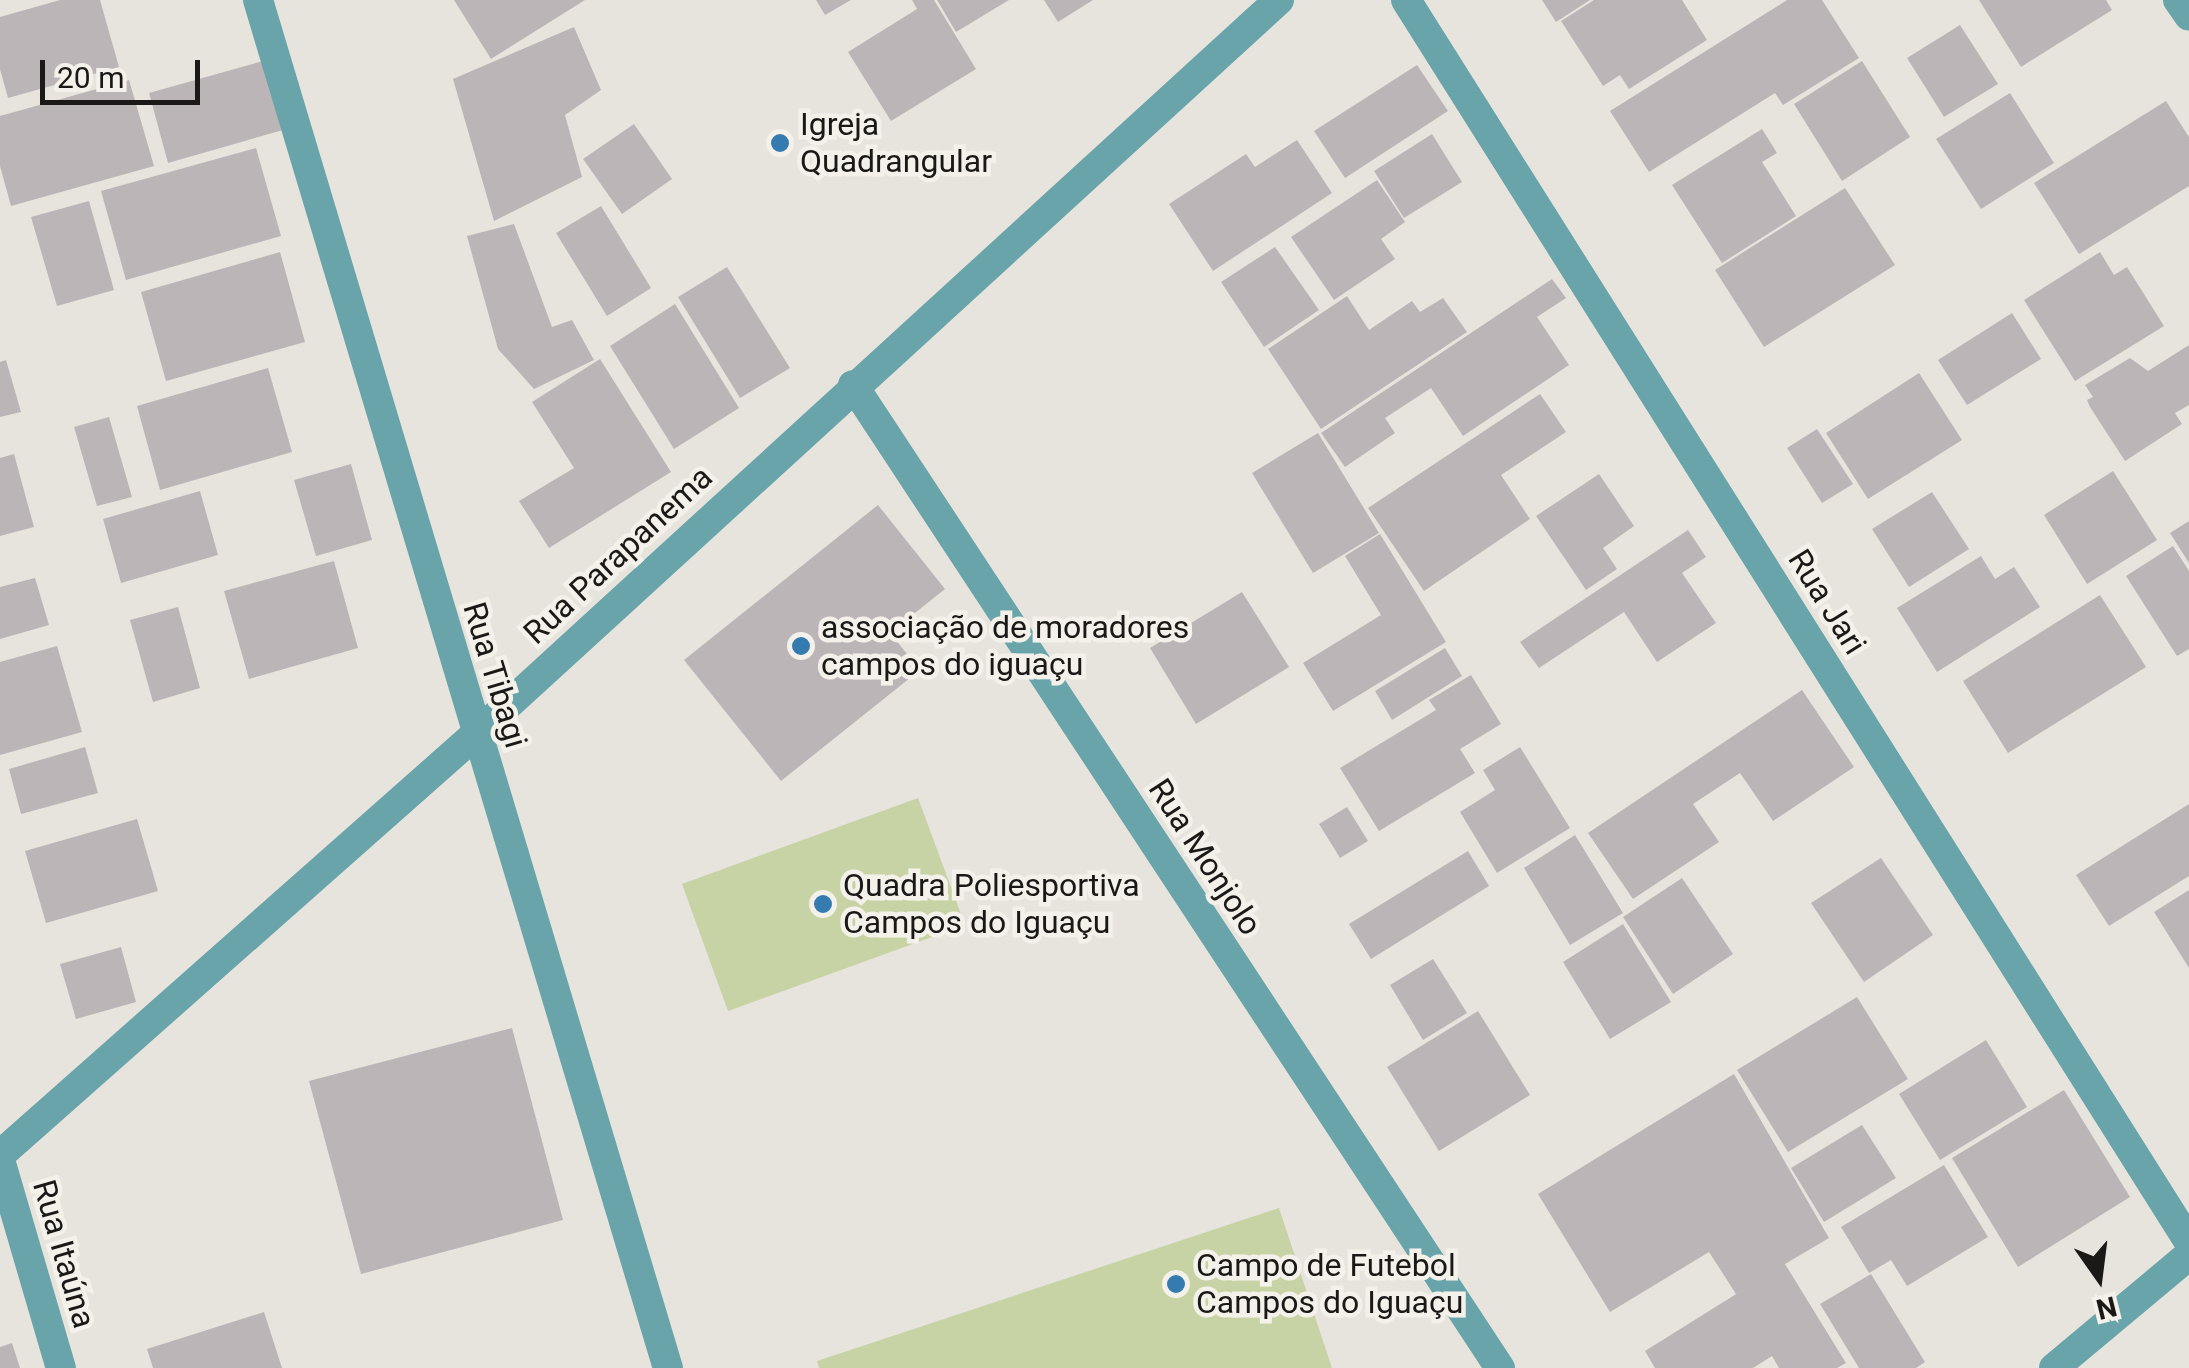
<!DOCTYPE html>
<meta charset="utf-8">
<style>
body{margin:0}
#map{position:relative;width:2189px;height:1368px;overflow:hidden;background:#e7e4de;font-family:Roboto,sans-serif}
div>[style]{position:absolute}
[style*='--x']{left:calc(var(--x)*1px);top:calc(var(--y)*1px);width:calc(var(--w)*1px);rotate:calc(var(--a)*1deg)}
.green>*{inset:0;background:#c7d3a4}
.building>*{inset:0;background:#bcb5b8}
.street>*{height:30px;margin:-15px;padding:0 15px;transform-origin:15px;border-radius:15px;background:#68a4a9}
.dots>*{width:28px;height:28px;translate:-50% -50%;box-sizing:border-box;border:5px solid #f4f1eb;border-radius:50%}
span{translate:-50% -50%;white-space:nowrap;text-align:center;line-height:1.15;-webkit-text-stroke:9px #f4f1eb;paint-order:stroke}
.poi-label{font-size:32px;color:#1a1917}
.left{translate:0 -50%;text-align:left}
.street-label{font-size:32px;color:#1a1917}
.north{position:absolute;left:2049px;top:1228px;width:100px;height:100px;-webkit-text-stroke:8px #f4f1eb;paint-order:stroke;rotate:166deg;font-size:28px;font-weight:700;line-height:40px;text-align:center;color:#1a1917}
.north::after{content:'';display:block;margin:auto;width:35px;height:45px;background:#1a1917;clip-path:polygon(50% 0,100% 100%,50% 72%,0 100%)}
.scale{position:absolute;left:40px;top:60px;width:160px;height:45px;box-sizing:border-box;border:5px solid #1a1917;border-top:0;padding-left:12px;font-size:30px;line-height:35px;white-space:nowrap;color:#1a1917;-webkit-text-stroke:8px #f4f1eb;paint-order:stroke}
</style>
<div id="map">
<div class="green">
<i style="clip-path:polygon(918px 798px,965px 925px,728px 1011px,682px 884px)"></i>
<i style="clip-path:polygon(1279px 1208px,1332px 1368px,819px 1368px,817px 1361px)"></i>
</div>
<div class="building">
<i style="clip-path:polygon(60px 0,100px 0,119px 67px,8px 98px,0 69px,0 17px)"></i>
<i style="clip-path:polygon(454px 0,585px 0,491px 59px)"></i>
<i style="clip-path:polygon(816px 0,851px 0,825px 15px)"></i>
<i style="clip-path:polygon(912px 0,934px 0,976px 69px,891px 121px,848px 52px,917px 9px)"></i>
<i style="clip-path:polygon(937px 0,1009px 0,956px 32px)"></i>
<i style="clip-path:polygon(1044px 0,1093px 0,1058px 22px)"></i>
<i style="clip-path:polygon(1542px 0,1590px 0,1556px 22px)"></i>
<i style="clip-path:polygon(1594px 0,1682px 0,1707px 40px,1629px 89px,1620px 75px,1603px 86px,1561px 21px)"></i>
<i style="clip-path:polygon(1787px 0,1822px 0,1859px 58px,1783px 105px,1775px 93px,1649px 172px,1610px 111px)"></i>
<i style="clip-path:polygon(1979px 0,2106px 0,2112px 10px,2021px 67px)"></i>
<i style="clip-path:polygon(1960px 25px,1998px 84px,1944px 117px,1907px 58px)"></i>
<i style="clip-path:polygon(574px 27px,601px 90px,565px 115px,582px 177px,494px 221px,453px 79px)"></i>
<i style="clip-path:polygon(270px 59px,290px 128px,168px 163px,149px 93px)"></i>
<i style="clip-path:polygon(1862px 61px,1910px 137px,1842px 181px,1794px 104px)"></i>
<i style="clip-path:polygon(1417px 65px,1448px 111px,1345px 178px,1314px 131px)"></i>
<i style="clip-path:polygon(129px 80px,154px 166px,11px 206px,0 166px,0 116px)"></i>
<i style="clip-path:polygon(2010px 93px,2054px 163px,1981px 209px,1936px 139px)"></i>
<i style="clip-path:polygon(2166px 101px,2189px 137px,2189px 186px,2079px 254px,2034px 183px)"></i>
<i style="clip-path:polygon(634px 124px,672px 179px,622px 214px,583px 159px)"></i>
<i style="clip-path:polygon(1762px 129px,1777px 153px,1762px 162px,1796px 216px,1722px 263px,1672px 185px)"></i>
<i style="clip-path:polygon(1432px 134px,1462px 182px,1404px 218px,1374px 171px)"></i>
<i style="clip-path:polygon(1297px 140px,1332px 193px,1213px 271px,1169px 204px,1246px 154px,1255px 167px)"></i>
<i style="clip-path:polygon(256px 148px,281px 236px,126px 280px,101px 191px)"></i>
<i style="clip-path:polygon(1377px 180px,1405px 222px,1381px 239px,1395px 259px,1334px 300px,1291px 237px)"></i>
<i style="clip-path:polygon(1845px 188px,1895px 265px,1764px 347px,1715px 270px)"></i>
<i style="clip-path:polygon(89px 201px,114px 290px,57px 306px,31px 217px)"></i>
<i style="clip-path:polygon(601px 206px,651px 288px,607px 316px,556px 233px)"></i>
<i style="clip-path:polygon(514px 224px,552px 327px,572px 320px,594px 360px,534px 389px,498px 349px,467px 236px)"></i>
<i style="clip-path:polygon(1275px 247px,1319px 310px,1264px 347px,1221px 282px)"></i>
<i style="clip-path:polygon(280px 252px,305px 342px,166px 381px,141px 292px)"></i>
<i style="clip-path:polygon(2100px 252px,2114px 275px,2127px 267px,2164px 326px,2075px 381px,2024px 300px)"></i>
<i style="clip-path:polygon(727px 267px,790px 368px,740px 398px,678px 297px)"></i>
<i style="clip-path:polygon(1552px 279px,1566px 298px,1537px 317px,1569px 365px,1463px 436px,1431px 388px,1385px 418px,1395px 433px,1345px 467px,1321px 433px)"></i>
<i style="clip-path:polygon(1347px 296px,1369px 330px,1412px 301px,1420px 312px,1443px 298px,1467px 332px,1321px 429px,1268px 349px)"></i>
<i style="clip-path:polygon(675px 304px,739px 408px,674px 449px,610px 346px)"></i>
<i style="clip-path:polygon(2012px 313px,2041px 359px,1967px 405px,1938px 360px)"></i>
<i style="clip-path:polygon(2189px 345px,2189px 405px,2175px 413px,2182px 424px,2125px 461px,2090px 407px,2087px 400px,2093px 397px,2085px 385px,2130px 358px,2148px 371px)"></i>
<i style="clip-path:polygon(600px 359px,671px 472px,549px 548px,519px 501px,574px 468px,532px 402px)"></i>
<i style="clip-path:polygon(6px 360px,21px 412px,0 417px,0 362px)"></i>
<i style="clip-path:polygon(268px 368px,292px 452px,160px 490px,137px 406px)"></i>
<i style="clip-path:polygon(1919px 373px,1962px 440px,1868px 499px,1826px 433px)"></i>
<i style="clip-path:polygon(1540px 394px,1566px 432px,1501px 475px,1530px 519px,1424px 591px,1368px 508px)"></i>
<i style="clip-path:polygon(109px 417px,132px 497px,97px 506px,74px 427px)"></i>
<i style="clip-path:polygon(1817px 429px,1853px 484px,1822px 503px,1787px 448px)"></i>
<i style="clip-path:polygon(1318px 433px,1379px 533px,1313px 573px,1252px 473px)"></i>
<i style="clip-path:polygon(14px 454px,34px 527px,0 536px,0 458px)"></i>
<i style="clip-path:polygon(351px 464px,372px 540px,316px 556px,294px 480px)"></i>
<i style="clip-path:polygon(2113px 471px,2157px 540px,2087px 584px,2044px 515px)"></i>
<i style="clip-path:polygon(1599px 474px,1634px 526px,1603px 548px,1617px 569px,1586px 590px,1536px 516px)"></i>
<i style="clip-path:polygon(200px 491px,218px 555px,121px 583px,103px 519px)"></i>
<i style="clip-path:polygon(1932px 492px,1969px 549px,1909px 587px,1872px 529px)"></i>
<i style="clip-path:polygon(878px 505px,945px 589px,890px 633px,920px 670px,781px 781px,684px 660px)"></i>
<i style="clip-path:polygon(2189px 521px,2189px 563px,2170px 533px)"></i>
<i style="clip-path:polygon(1688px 530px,1706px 557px,1682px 573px,1716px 623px,1657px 662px,1624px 612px,1539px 668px,1520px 642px)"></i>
<i style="clip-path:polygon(1380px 534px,1446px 642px,1333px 711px,1303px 663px,1381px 615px,1345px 556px)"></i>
<i style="clip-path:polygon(2173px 546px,2189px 571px,2189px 649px,2177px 656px,2126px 576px)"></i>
<i style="clip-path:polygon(1981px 556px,1995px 579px,2014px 567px,2040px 607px,1937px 672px,1897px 608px)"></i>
<i style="clip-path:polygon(334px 561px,358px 648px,249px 679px,224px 591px)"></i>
<i style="clip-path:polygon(35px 578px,49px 625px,0 639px,0 587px)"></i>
<i style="clip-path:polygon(1242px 592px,1289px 667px,1196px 724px,1150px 648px)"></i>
<i style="clip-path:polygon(2100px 595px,2146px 667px,2008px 753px,1963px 681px)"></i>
<i style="clip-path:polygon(178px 607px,200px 688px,153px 702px,130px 620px)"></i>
<i style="clip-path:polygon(57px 646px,82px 732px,0 755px,0 662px)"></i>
<i style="clip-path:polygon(1445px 648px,1462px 676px,1392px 720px,1375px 691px)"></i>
<i style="clip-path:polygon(1471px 675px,1501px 724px,1460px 749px,1475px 773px,1379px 831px,1340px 768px,1436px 710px,1429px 700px)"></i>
<i style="clip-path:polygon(1802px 690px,1854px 767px,1773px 821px,1740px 773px,1693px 804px,1719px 842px,1633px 899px,1588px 833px)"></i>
<i style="clip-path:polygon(85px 747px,98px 793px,21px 814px,9px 769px)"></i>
<i style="clip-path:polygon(1520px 747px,1570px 828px,1497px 873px,1460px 812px,1495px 790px,1483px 770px)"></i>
<i style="clip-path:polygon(2189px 804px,2189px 876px,2109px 926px,2076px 875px)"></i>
<i style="clip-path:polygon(1347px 807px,1368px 841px,1340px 858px,1319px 824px)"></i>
<i style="clip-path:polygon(137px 819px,158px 891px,46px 923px,25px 851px)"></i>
<i style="clip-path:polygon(1575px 835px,1623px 913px,1570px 945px,1524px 868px)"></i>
<i style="clip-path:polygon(1468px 851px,1489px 886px,1371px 959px,1349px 924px)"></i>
<i style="clip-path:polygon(1881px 858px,1933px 935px,1864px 982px,1811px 903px)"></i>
<i style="clip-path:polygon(1682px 878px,1733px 954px,1673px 994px,1623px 917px)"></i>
<i style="clip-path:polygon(2189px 890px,2189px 968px,2154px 912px)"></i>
<i style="clip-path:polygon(1623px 924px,1671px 1002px,1610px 1039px,1563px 962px)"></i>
<i style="clip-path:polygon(121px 947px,136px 1002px,76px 1019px,60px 964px)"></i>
<i style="clip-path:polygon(1433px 959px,1467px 1013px,1423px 1040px,1390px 985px)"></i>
<i style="clip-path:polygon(1857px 997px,1908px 1079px,1788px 1152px,1737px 1070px)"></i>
<i style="clip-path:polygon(1478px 1011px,1530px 1095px,1439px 1151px,1387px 1067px)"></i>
<i style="clip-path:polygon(512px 1028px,563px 1220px,361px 1274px,309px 1081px)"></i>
<i style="clip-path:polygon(1986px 1040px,2027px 1107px,1940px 1160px,1899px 1094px)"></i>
<i style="clip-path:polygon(1734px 1074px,1829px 1238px,1785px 1264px,1846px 1363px,1837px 1368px,1779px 1368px,1772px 1356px,1753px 1368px,1655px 1368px,1645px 1351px,1749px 1286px,1736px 1294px,1709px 1252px,1610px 1312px,1538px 1194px)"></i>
<i style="clip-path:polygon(2064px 1090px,2130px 1197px,2018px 1267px,1952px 1158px)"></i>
<i style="clip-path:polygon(1862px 1125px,1896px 1178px,1824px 1222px,1791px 1168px)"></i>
<i style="clip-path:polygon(1944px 1165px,1988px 1237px,1907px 1286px,1891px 1260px,1869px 1273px,1841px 1227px)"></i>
<i style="clip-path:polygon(1871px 1274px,1925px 1362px,1916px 1368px,1859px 1368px,1820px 1304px)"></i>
<i style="clip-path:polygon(264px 1312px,282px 1368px,153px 1368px,147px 1349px)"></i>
<i style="clip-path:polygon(12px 1343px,20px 1368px,0 1368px,0 1347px)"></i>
</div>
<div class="street">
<i style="--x:258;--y:0;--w:1428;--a:73.32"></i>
<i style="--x:1406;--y:0;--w:1468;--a:57.77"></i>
<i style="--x:2178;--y:0;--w:19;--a:55"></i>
<i style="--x:853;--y:385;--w:1177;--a:56.65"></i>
<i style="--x:0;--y:1155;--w:635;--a:-41.49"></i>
<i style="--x:476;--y:734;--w:1088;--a:-42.43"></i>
<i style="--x:0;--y:1160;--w:217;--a:73.7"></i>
<i style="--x:2054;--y:1368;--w:176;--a:-39.9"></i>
</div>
<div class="dots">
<i style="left:780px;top:143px;background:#367bb0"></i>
<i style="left:801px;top:646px;background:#367bb0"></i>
<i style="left:823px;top:904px;background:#367bb0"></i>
<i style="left:1176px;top:1284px;background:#367bb0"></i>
</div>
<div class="poi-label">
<span class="left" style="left:800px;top:143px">Igreja<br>Quadrangular</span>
<span class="left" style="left:821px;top:646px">associação de moradores<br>campos do iguaçu</span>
<span class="left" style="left:843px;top:904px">Quadra Poliesportiva<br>Campos do Iguaçu</span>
<span class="left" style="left:1196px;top:1284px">Campo de Futebol<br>Campos do Iguaçu</span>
</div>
<div class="street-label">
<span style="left:618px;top:555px;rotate:-43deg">Rua Parapanema</span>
<span style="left:1827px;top:602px;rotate:58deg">Rua Jari</span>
<span style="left:495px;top:675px;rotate:73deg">Rua Tibagi</span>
<span style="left:1205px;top:857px;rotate:57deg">Rua Monjolo</span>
<span style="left:64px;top:1254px;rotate:74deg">Rua Itaúna</span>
</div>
<div class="north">N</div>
<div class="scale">20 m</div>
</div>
